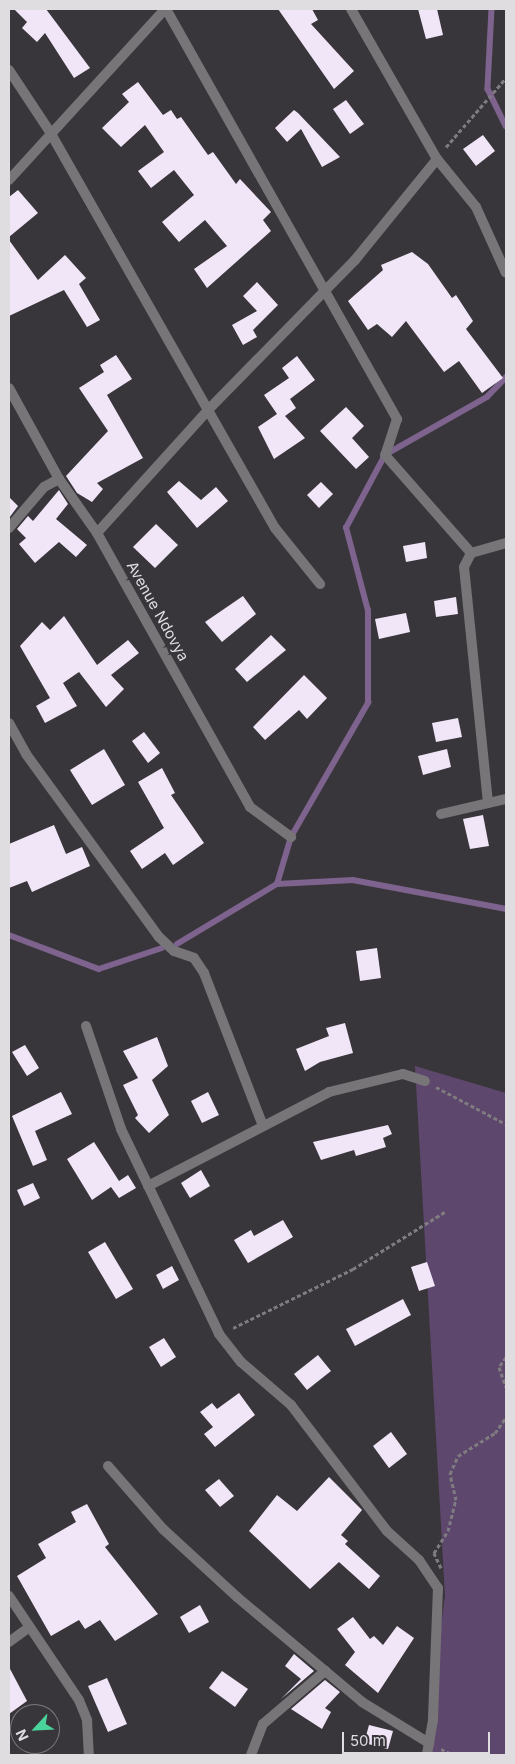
<!DOCTYPE html>
<style>
body{margin:0}
#map{position:relative;width:515px;height:1764px;overflow:hidden;background:#39363b;font-family:Inter,sans-serif}
div>[style]{position:absolute}
[style*='--x']{left:calc(var(--x)*1px);top:calc(var(--y)*1px);width:calc(var(--w)*1px);rotate:calc(var(--a)*1deg)}
.green>*{inset:0;background:#5e476c}
.stream>*{height:5.5px;margin:-2.75px;padding:0 2.75px;transform-origin:2.75px;border-radius:2.75px;background:#7d638d}
.building>*{inset:0;background:#f1e5f8}
.path>*{height:3px;margin-top:-1.5px;transform-origin:0;background:repeating-linear-gradient(90deg,#7e7c80 0 4px,transparent 0 6.5px)}
.minor>*{height:10px;margin:-5px;padding:0 5px;transform-origin:5px;border-radius:5px;background:#777578}
span{translate:-50% -50%;white-space:nowrap;text-align:center;line-height:1.15;-webkit-text-stroke:5px #39363b;paint-order:stroke}
.street-label{font-size:15px;color:#dfdde0}
.frame{position:absolute;inset:0;border:10px solid #dfdde0;pointer-events:none}
.north{position:absolute;left:10px;top:1704px;width:50px;height:50px;box-sizing:border-box;background:#39363b;border:1px solid #7b797d;border-radius:50%;rotate:245deg;font-size:14px;font-weight:700;line-height:20px;text-align:center;color:#dfdde0}
.north::after{content:'';display:block;margin:auto;width:18px;height:22px;background:#4ad49c;clip-path:polygon(50% 0,100% 100%,50% 72%,0 100%)}
.scale{position:absolute;left:342px;top:1732px;width:148px;height:22px;box-sizing:border-box;border:2px solid #dfdde0;border-top:0;padding-left:6px;font-size:15px;line-height:18px;white-space:nowrap;color:#dfdde0;-webkit-text-stroke:4px #39363b;paint-order:stroke}
</style>
<div id="map">
<div class="green">
<i style="clip-path:polygon(415px 1066px,506px 1093px,506px 1755px,424px 1755px,445px 1596px)"></i>
</div>
<div class="stream">
<i style="--x:492;--y:9;--w:80;--a:92.9"></i>
<i style="--x:488;--y:89;--w:41;--a:64.1"></i>
<i style="--x:277;--y:884;--w:49;--a:-73.4"></i>
<i style="--x:291;--y:837;--w:155;--a:-60.1"></i>
<i style="--x:368;--y:703;--w:92;--a:-90"></i>
<i style="--x:368;--y:611;--w:86;--a:-104.8"></i>
<i style="--x:346;--y:528;--w:83;--a:-61.9"></i>
<i style="--x:385;--y:455;--w:117;--a:-29.6"></i>
<i style="--x:487;--y:397;--w:28;--a:-46"></i>
<i style="--x:9;--y:935;--w:96;--a:20.7"></i>
<i style="--x:99;--y:969;--w:66;--a:-18.4"></i>
<i style="--x:177;--y:944;--w:117;--a:-31"></i>
<i style="--x:277;--y:884;--w:76;--a:-3"></i>
<i style="--x:353;--y:880;--w:156;--a:10.7"></i>
</div>
<div class="building">
<i style="clip-path:polygon(14px 9px,46px 9px,90px 68px,74px 78px,45px 33px,37px 42px,22px 28px,27px 22px)"></i>
<i style="clip-path:polygon(278px 9px,312px 9px,318px 20px,311px 24px,354px 71px,334px 89px)"></i>
<i style="clip-path:polygon(418px 9px,437px 9px,443px 35px,426px 39px)"></i>
<i style="clip-path:polygon(138px 82px,163px 115px,171px 110px,177px 119px,181px 117px,208px 155px,213px 152px,236px 184px,240px 179px,271px 212px,263px 220px,271px 231px,207px 288px,194px 269px,227px 246px,205px 220px,179px 242px,162px 222px,194px 195px,174px 170px,151px 188px,138px 171px,164px 152px,145px 125px,121px 147px,102px 128px,129px 102px,122px 94px)"></i>
<i style="clip-path:polygon(346px 100px,364px 124px,350px 134px,333px 109px)"></i>
<i style="clip-path:polygon(294px 110px,298px 113px,340px 157px,322px 167px,301px 129px,287px 142px,275px 128px)"></i>
<i style="clip-path:polygon(483px 135px,495px 151px,476px 166px,463px 149px)"></i>
<i style="clip-path:polygon(18px 190px,38px 213px,9px 237px,9px 197px)"></i>
<i style="clip-path:polygon(9px 240px,38px 280px,65px 255px,86px 278px,79px 284px,100px 320px,87px 327px,64px 290px,9px 316px)"></i>
<i style="clip-path:polygon(412px 252px,428px 264px,452px 298px,456px 295px,473px 321px,466px 329px,503px 378px,482px 393px,459px 361px,444px 372px,406px 321px,392px 337px,377px 324px,368px 330px,348px 301px,383px 270px,381px 265px)"></i>
<i style="clip-path:polygon(257px 282px,278px 305px,253px 330px,257px 337px,243px 345px,232px 325px,257px 311px,243px 296px)"></i>
<i style="clip-path:polygon(116px 355px,132px 379px,107px 395px,143px 458px,97px 483px,103px 489px,92px 502px,77px 493px,66px 476px,108px 431px,79px 388px,104px 372px,100px 365px)"></i>
<i style="clip-path:polygon(297px 356px,315px 380px,290px 399px,296px 408px,285px 416px,305px 438px,274px 459px,258px 427px,277px 414px,264px 395px,289px 378px,282px 368px)"></i>
<i style="clip-path:polygon(346px 407px,364px 426px,352px 438px,369px 457px,356px 469px,320px 431px)"></i>
<i style="clip-path:polygon(179px 481px,201px 500px,216px 487px,228px 501px,197px 528px,167px 492px)"></i>
<i style="clip-path:polygon(321px 482px,333px 494px,319px 508px,307px 495px)"></i>
<i style="clip-path:polygon(59px 490px,68px 504px,56px 519px,87px 545px,76px 557px,59px 542px,35px 563px,19px 544px,26px 538px,17px 529px,28px 516px,33px 521px)"></i>
<i style="clip-path:polygon(9px 497px,18px 506px,9px 518px)"></i>
<i style="clip-path:polygon(156px 524px,178px 545px,155px 568px,133px 547px)"></i>
<i style="clip-path:polygon(425px 542px,427px 558px,406px 562px,403px 546px)"></i>
<i style="clip-path:polygon(243px 596px,256px 614px,222px 642px,205px 622px)"></i>
<i style="clip-path:polygon(456px 597px,458px 614px,436px 617px,434px 601px)"></i>
<i style="clip-path:polygon(406px 613px,410px 632px,379px 639px,375px 619px)"></i>
<i style="clip-path:polygon(64px 616px,97px 665px,128px 640px,139px 653px,111px 675px,124px 689px,106px 707px,79px 672px,63px 683px,77px 706px,45px 723px,36px 706px,50px 698px,20px 646px,42px 622px,50px 630px)"></i>
<i style="clip-path:polygon(271px 635px,286px 650px,247px 682px,235px 669px)"></i>
<i style="clip-path:polygon(304px 675px,327px 698px,307px 719px,299px 710px,265px 740px,253px 727px)"></i>
<i style="clip-path:polygon(458px 718px,462px 737px,436px 742px,432px 723px)"></i>
<i style="clip-path:polygon(144px 732px,160px 753px,148px 763px,132px 741px)"></i>
<i style="clip-path:polygon(104px 749px,125px 785px,92px 805px,70px 770px)"></i>
<i style="clip-path:polygon(447px 749px,451px 767px,423px 775px,418px 756px)"></i>
<i style="clip-path:polygon(162px 768px,175px 793px,171px 795px,204px 843px,173px 865px,165px 853px,142px 869px,130px 851px,164px 828px,138px 782px)"></i>
<i style="clip-path:polygon(483px 815px,489px 846px,470px 849px,463px 819px)"></i>
<i style="clip-path:polygon(54px 825px,66px 854px,82px 847px,90px 866px,32px 892px,27px 881px,9px 888px,9px 844px)"></i>
<i style="clip-path:polygon(377px 948px,381px 978px,360px 981px,356px 951px)"></i>
<i style="clip-path:polygon(345px 1023px,353px 1053px,320px 1062px,305px 1071px,296px 1049px,329px 1036px,326px 1028px)"></i>
<i style="clip-path:polygon(157px 1037px,168px 1066px,152px 1080px,169px 1115px,149px 1133px,135px 1118px,138px 1115px,123px 1085px,138px 1078px,123px 1051px)"></i>
<i style="clip-path:polygon(25px 1045px,39px 1068px,27px 1076px,12px 1052px)"></i>
<i style="clip-path:polygon(61px 1092px,72px 1114px,35px 1131px,47px 1160px,33px 1166px,12px 1116px)"></i>
<i style="clip-path:polygon(208px 1092px,219px 1115px,202px 1123px,191px 1101px)"></i>
<i style="clip-path:polygon(388px 1125px,392px 1134px,383px 1138px,386px 1147px,356px 1156px,354px 1150px,321px 1160px,313px 1142px)"></i>
<i style="clip-path:polygon(94px 1142px,119px 1181px,128px 1175px,136px 1188px,119px 1198px,111px 1187px,92px 1200px,67px 1159px)"></i>
<i style="clip-path:polygon(201px 1170px,210px 1186px,190px 1198px,181px 1183px)"></i>
<i style="clip-path:polygon(33px 1183px,40px 1198px,24px 1206px,17px 1190px)"></i>
<i style="clip-path:polygon(283px 1220px,293px 1237px,248px 1263px,234px 1240px,251px 1230px,254px 1236px)"></i>
<i style="clip-path:polygon(105px 1242px,133px 1289px,116px 1299px,88px 1252px)"></i>
<i style="clip-path:polygon(427px 1262px,435px 1286px,419px 1291px,411px 1267px)"></i>
<i style="clip-path:polygon(172px 1266px,179px 1280px,163px 1289px,156px 1275px)"></i>
<i style="clip-path:polygon(403px 1299px,411px 1315px,355px 1346px,346px 1329px)"></i>
<i style="clip-path:polygon(164px 1338px,176px 1357px,161px 1367px,149px 1347px)"></i>
<i style="clip-path:polygon(318px 1355px,331px 1371px,307px 1390px,294px 1374px)"></i>
<i style="clip-path:polygon(239px 1393px,255px 1415px,215px 1447px,204px 1434px,213px 1427px,200px 1412px,212px 1403px,217px 1409px)"></i>
<i style="clip-path:polygon(391px 1432px,407px 1454px,389px 1468px,373px 1446px)"></i>
<i style="clip-path:polygon(329px 1477px,362px 1510px,341px 1535px,348px 1541px,345px 1544px,380px 1576px,369px 1589px,339px 1562px,310px 1589px,249px 1531px,277px 1495px,297px 1511px)"></i>
<i style="clip-path:polygon(219px 1479px,234px 1496px,220px 1507px,205px 1490px)"></i>
<i style="clip-path:polygon(87px 1504px,109px 1544px,105px 1547px,158px 1614px,115px 1641px,100px 1620px,85px 1629px,79px 1620px,51px 1636px,17px 1576px,46px 1558px,38px 1544px,76px 1522px,71px 1512px)"></i>
<i style="clip-path:polygon(200px 1605px,209px 1622px,189px 1633px,180px 1617px)"></i>
<i style="clip-path:polygon(353px 1617px,370px 1639px,374px 1636px,383px 1645px,397px 1626px,414px 1638px,378px 1693px,345px 1665px,355px 1652px,337px 1629px)"></i>
<i style="clip-path:polygon(294px 1654px,314px 1671px,281px 1699px,301px 1679px,285px 1666px)"></i>
<i style="clip-path:polygon(9px 1667px,27px 1701px,9px 1714px)"></i>
<i style="clip-path:polygon(222px 1671px,248px 1689px,235px 1707px,209px 1688px)"></i>
<i style="clip-path:polygon(107px 1678px,127px 1724px,108px 1732px,88px 1686px)"></i>
<i style="clip-path:polygon(325px 1680px,340px 1692px,325px 1708px,331px 1712px,322px 1729px,291px 1709px)"></i>
<i style="clip-path:polygon(369px 1725px,393px 1731px,388px 1749px,364px 1743px)"></i>
</div>
<div class="path">
<i style="--x:446;--y:147;--w:91;--a:-49"></i>
<i style="--x:436;--y:1087;--w:79;--a:27.9"></i>
<i style="--x:233;--y:1328;--w:134;--a:-26.2"></i>
<i style="--x:353;--y:1269;--w:110;--a:-31.9"></i>
<i style="--x:506;--y:1357;--w:12;--a:125"></i>
<i style="--x:499;--y:1367;--w:21;--a:71"></i>
<i style="--x:441;--y:1568;--w:17;--a:-115"></i>
<i style="--x:434;--y:1553;--w:26;--a:-58"></i>
<i style="--x:448;--y:1531;--w:32;--a:-76"></i>
<i style="--x:456;--y:1500;--w:27;--a:-103"></i>
<i style="--x:450;--y:1474;--w:20;--a:-66"></i>
<i style="--x:458;--y:1456;--w:44;--a:-31.9"></i>
<i style="--x:495;--y:1433;--w:19;--a:-55"></i>
<i style="--x:441;--y:1749;--w:14;--a:25"></i>
</div>
<div class="minor">
<i style="--x:166;--y:9;--w:471;--a:60.6"></i>
<i style="--x:397;--y:419;--w:38;--a:108"></i>
<i style="--x:385;--y:455;--w:130;--a:48.7"></i>
<i style="--x:351;--y:9;--w:173;--a:60.2"></i>
<i style="--x:437;--y:159;--w:62;--a:50.9"></i>
<i style="--x:476;--y:207;--w:72;--a:65.6"></i>
<i style="--x:9;--y:70;--w:74;--a:56.5"></i>
<i style="--x:50;--y:132;--w:455;--a:60.4"></i>
<i style="--x:275;--y:528;--w:72;--a:51.2"></i>
<i style="--x:9;--y:180;--w:231;--a:-47.6"></i>
<i style="--x:9;--y:388;--w:104;--a:61.2"></i>
<i style="--x:59;--y:479;--w:66;--a:54.9"></i>
<i style="--x:97;--y:533;--w:314;--a:60.8"></i>
<i style="--x:250;--y:807;--w:51;--a:36.2"></i>
<i style="--x:9;--y:528;--w:54;--a:-49.5"></i>
<i style="--x:44;--y:487;--w:17;--a:-28"></i>
<i style="--x:97;--y:533;--w:167;--a:-47.9"></i>
<i style="--x:209;--y:409;--w:209;--a:-45.6"></i>
<i style="--x:355;--y:260;--w:130;--a:-50.9"></i>
<i style="--x:9;--y:723;--w:35;--a:61"></i>
<i style="--x:26;--y:754;--w:226;--a:54"></i>
<i style="--x:159;--y:937;--w:21;--a:43"></i>
<i style="--x:174;--y:951;--w:21;--a:19"></i>
<i style="--x:194;--y:958;--w:18;--a:56"></i>
<i style="--x:204;--y:973;--w:164;--a:68.9"></i>
<i style="--x:488;--y:803;--w:237;--a:-95.8"></i>
<i style="--x:464;--y:567;--w:16;--a:-63"></i>
<i style="--x:471;--y:553;--w:36;--a:-16"></i>
<i style="--x:441;--y:814;--w:67;--a:-13"></i>
<i style="--x:86;--y:1026;--w:109;--a:71.2"></i>
<i style="--x:121;--y:1129;--w:227;--a:64.4"></i>
<i style="--x:219;--y:1334;--w:36;--a:52"></i>
<i style="--x:241;--y:1362;--w:66;--a:40.7"></i>
<i style="--x:291;--y:1405;--w:158;--a:52.7"></i>
<i style="--x:387;--y:1531;--w:43;--a:42.2"></i>
<i style="--x:419;--y:1560;--w:34;--a:56"></i>
<i style="--x:438;--y:1588;--w:132;--a:92.2"></i>
<i style="--x:433;--y:1720;--w:36;--a:100"></i>
<i style="--x:148;--y:1186;--w:204;--a:-27.4"></i>
<i style="--x:329;--y:1092;--w:76;--a:-13.7"></i>
<i style="--x:403;--y:1074;--w:23;--a:18"></i>
<i style="--x:108;--y:1466;--w:84;--a:48.9"></i>
<i style="--x:163;--y:1529;--w:100;--a:42.6"></i>
<i style="--x:237;--y:1597;--w:163;--a:40"></i>
<i style="--x:362;--y:1702;--w:79;--a:31.5"></i>
<i style="--x:9;--y:1596;--w:125;--a:56.1"></i>
<i style="--x:79;--y:1700;--w:22;--a:68"></i>
<i style="--x:87;--y:1720;--w:35;--a:87"></i>
<i style="--x:9;--y:1642;--w:22;--a:-36"></i>
<i style="--x:251;--y:1755;--w:33;--a:-69"></i>
<i style="--x:263;--y:1724;--w:82;--a:-40.5"></i>
</div>
<div class="street-label">
<span style="left:158px;top:611px;rotate:61deg">Avenue Ndovya</span>
</div>
<div class="frame"></div>
<div class="north">N</div>
<div class="scale">50 m</div>
</div>
